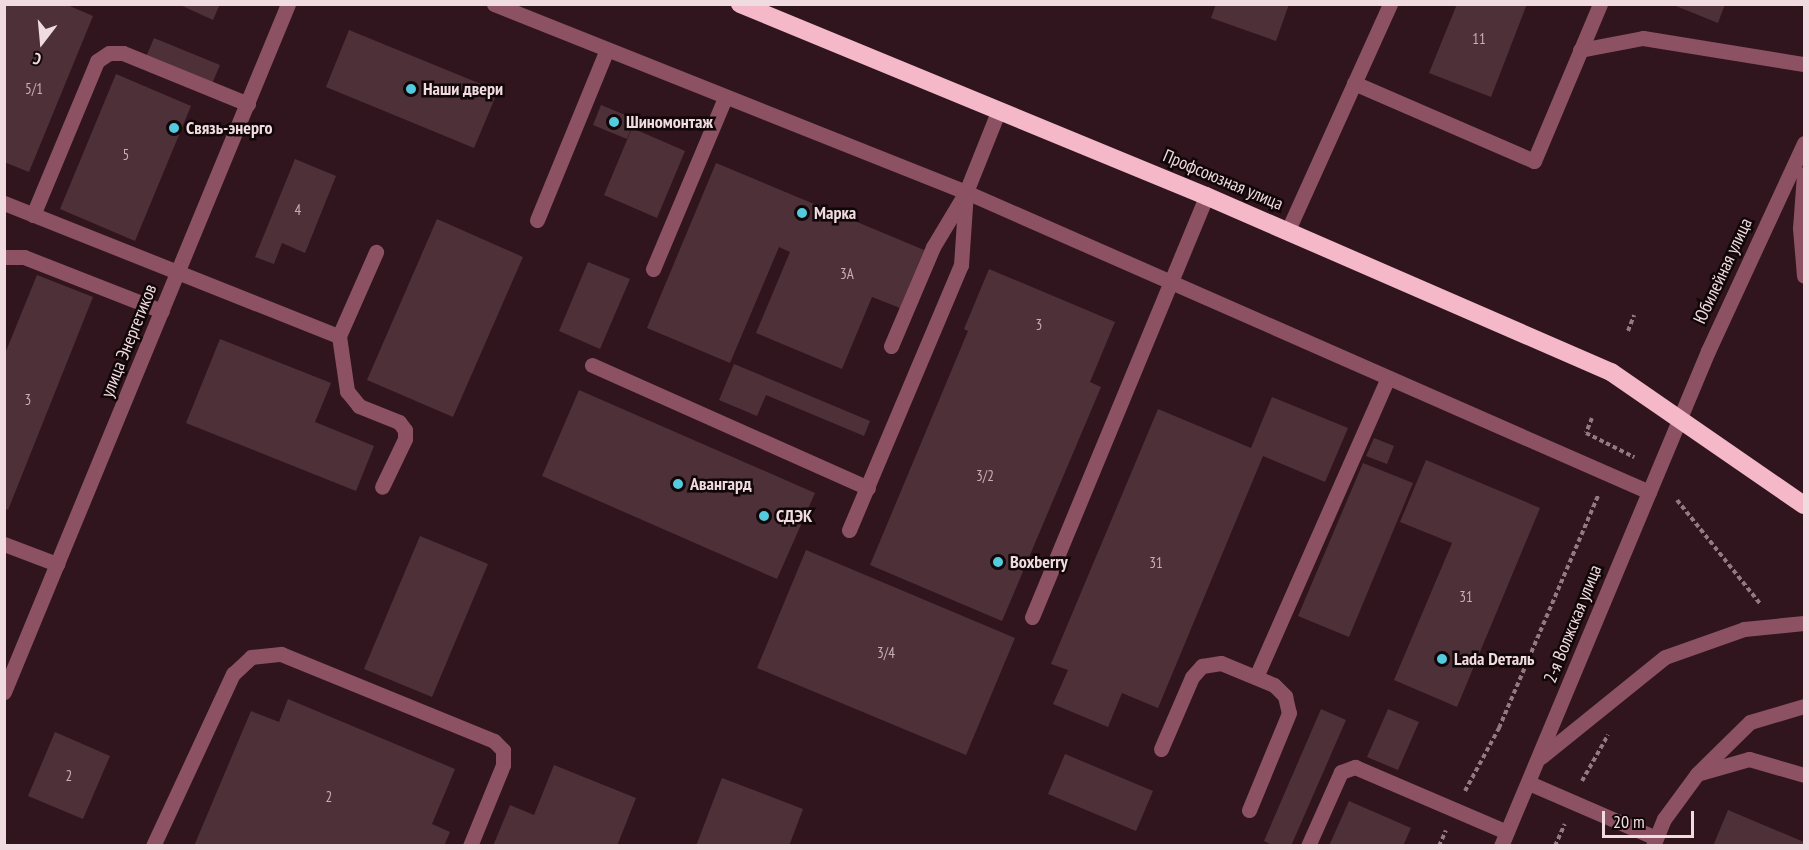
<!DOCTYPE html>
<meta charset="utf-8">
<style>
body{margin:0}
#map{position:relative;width:1809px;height:850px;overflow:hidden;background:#30151e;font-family:"PT Sans Narrow",sans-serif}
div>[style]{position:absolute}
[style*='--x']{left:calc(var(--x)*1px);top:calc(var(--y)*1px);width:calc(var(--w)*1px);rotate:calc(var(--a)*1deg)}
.building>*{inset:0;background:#4e3039}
.path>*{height:4px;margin-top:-2px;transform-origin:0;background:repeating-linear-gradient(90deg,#917a81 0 4.5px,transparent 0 7.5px)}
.minor>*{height:15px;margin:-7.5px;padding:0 7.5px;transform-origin:7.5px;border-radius:7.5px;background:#8c5263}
.highway>*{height:18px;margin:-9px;padding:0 9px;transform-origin:9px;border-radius:9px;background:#f4b8c8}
.dots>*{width:16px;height:16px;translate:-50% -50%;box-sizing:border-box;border:3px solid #110608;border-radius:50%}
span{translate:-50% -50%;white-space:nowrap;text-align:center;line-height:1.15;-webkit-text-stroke:5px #110608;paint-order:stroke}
.number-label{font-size:15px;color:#c7b0b6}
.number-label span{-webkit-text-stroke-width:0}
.poi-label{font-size:18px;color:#efdbe0;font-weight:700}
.left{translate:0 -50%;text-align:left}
.street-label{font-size:18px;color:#efdbe0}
.frame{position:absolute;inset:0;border:6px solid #efdbe0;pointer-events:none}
.north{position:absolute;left:12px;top:12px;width:60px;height:60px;-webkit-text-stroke:4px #110608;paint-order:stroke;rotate:196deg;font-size:16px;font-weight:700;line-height:24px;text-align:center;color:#efdbe0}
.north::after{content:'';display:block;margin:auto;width:21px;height:27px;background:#efdbe0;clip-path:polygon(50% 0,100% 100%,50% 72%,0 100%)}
.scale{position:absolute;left:1602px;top:811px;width:92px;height:27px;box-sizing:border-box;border:3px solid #efdbe0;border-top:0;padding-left:8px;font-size:18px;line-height:21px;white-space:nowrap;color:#efdbe0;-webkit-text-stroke:4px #110608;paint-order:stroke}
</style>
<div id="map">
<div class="building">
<i style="clip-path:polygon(4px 4px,65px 4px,93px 16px,29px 172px,4px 162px)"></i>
<i style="clip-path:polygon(178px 4px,220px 4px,213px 20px)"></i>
<i style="clip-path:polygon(1216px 4px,1289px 4px,1276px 41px,1211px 18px)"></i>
<i style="clip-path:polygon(1457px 4px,1527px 4px,1491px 97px,1429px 73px)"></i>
<i style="clip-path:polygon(1671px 4px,1725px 4px,1718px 23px)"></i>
<i style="clip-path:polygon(349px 30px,498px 91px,474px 148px,326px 87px)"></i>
<i style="clip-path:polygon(154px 38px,220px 65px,212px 84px,146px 57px)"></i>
<i style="clip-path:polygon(116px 74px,191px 106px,135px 241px,60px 209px)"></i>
<i style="clip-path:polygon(601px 105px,635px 119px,627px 139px,593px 125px)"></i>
<i style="clip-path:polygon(632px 128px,685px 151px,657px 218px,604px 195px)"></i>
<i style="clip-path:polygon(295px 159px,336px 176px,305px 253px,282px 243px,274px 264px,255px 257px)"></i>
<i style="clip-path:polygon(716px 163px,924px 250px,900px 308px,872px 297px,842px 369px,756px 333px,790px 252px,779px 247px,730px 363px,647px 328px)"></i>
<i style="clip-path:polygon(437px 219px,523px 257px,453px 417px,367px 380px)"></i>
<i style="clip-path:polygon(588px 262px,630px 279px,600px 349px,559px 331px)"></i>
<i style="clip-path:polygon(989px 269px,1115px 322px,1090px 382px,1101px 387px,1002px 621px,870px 565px,968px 331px,964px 329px)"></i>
<i style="clip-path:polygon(37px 275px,93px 297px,8px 510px,4px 508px,4px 356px)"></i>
<i style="clip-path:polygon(220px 339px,331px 383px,315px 422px,374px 446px,356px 491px,186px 423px)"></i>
<i style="clip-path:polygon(734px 364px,870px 421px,864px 436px,766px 395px,757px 416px,719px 400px)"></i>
<i style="clip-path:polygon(579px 390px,815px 493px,777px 579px,542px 476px)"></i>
<i style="clip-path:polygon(1272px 397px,1348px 428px,1325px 482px,1263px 456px,1158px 708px,1122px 693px,1108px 727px,1053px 704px,1068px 670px,1051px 664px,1158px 409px,1251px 448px)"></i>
<i style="clip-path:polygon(1374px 438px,1394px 446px,1387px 464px,1366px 456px)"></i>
<i style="clip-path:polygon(1426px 460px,1540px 508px,1457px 707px,1394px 680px,1452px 543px,1400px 522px)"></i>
<i style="clip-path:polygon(1363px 463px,1413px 483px,1349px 637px,1298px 616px)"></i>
<i style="clip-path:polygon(420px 536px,488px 564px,432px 697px,364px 669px)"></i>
<i style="clip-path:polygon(806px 550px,1015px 638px,966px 755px,757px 668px)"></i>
<i style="clip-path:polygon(288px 699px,455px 769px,432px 824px,450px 832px,444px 846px,194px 846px,251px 711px,279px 722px)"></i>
<i style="clip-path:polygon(1321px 709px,1346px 720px,1291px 846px,1274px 846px,1264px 841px)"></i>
<i style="clip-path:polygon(1388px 709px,1419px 722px,1398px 770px,1367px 757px)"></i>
<i style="clip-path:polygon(55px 732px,110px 756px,83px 819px,28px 796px)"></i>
<i style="clip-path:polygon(1065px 754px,1153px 791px,1136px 831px,1048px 794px)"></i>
<i style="clip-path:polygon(554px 765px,636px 798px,617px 846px,493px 846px,510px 805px,534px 815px)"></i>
<i style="clip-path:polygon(722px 778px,803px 809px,789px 846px,696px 846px)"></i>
<i style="clip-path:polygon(1349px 801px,1411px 828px,1403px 846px,1329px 846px)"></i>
<i style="clip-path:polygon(1728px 810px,1804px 842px,1804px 846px,1713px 846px)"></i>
</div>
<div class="path">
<i style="--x:1628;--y:331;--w:17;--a:-69"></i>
<i style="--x:1592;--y:418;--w:16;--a:112"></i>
<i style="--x:1586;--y:433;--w:54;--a:26.6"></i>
<i style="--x:1677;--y:500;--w:134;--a:51.3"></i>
<i style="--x:1582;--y:781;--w:53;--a:-60.5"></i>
<i style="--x:1465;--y:791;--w:72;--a:-61.6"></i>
<i style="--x:1499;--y:728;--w:254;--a:-66.9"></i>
<i style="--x:1439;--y:846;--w:17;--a:-66"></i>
<i style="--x:1555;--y:846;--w:24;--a:-66"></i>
</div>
<div class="minor">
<i style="--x:494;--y:4;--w:508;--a:21.72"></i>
<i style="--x:966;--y:192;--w:746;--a:23.71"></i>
<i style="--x:1580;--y:50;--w:64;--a:-10.8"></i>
<i style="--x:1643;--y:38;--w:163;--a:9.2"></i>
<i style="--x:1354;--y:83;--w:196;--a:23.4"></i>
<i style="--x:1534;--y:161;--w:170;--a:-67.2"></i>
<i style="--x:1804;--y:174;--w:54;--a:94.2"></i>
<i style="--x:1800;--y:228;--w:48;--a:85.2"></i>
<i style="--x:4;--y:203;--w:360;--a:21.7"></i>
<i style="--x:339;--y:336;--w:56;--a:81.7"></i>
<i style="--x:347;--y:391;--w:19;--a:51"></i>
<i style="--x:359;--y:406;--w:43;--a:21.8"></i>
<i style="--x:399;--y:422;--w:10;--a:53"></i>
<i style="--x:405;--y:430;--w:9;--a:90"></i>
<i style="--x:405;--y:439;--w:53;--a:115.6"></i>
<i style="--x:33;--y:215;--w:167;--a:-67.4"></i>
<i style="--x:97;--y:61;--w:14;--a:-34"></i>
<i style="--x:109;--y:53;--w:14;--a:0"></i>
<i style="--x:123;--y:53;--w:135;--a:22.2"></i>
<i style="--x:537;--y:220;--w:182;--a:-67.7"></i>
<i style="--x:1288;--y:230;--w:248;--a:-65.7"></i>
<i style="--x:4;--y:257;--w:20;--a:0"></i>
<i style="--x:24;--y:257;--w:148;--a:21.4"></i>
<i style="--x:653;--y:269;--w:186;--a:-67.2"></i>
<i style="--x:339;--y:336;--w:92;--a:-66.2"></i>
<i style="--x:891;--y:346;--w:108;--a:-67"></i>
<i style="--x:933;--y:247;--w:64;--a:-59"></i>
<i style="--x:966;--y:192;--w:86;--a:-68.2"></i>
<i style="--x:592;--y:365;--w:302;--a:24"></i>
<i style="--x:849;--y:530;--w:288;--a:-67.1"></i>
<i style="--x:961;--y:265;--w:73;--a:-86.1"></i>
<i style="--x:4;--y:544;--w:57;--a:20.7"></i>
<i style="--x:1032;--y:617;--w:456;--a:-67.5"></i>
<i style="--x:1256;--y:677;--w:327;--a:-66.2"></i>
<i style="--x:4;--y:692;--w:744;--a:-67.57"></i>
<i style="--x:1161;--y:749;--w:78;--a:-66.7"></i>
<i style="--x:1192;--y:677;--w:15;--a:-48"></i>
<i style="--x:1202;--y:666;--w:19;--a:-9"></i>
<i style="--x:1221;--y:663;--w:57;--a:22.5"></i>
<i style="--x:1274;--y:685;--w:16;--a:45"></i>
<i style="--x:1285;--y:696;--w:17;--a:77"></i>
<i style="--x:1289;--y:713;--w:105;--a:112.4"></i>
<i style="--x:1541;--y:757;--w:159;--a:-38.9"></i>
<i style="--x:1665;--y:657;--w:84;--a:-19.5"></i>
<i style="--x:1744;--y:629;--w:60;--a:-5.7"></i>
<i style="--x:1700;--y:773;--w:51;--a:-15.9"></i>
<i style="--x:1749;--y:759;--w:57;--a:16.2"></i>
<i style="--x:1529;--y:783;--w:138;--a:23.4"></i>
<i style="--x:153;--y:846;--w:190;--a:-65.1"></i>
<i style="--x:233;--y:674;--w:25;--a:-43"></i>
<i style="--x:251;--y:657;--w:30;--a:-6"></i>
<i style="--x:281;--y:654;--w:230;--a:22.2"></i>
<i style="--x:494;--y:741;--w:13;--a:45"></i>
<i style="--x:503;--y:750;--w:15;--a:90"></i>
<i style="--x:503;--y:765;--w:87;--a:112.2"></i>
<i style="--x:1308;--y:846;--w:81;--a:-66"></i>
<i style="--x:1341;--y:772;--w:15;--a:-20"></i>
<i style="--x:1355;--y:767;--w:165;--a:23.2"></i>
<i style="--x:1501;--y:846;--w:537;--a:-67.31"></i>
<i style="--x:1708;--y:351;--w:229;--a:-65.2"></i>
<i style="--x:1653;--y:846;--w:29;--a:-68"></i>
<i style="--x:1664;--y:819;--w:56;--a:-53.7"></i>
<i style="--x:1697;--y:774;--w:74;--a:-44.5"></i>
<i style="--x:1750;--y:722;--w:56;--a:-16.5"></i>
</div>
<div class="highway">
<i style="--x:740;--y:4;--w:504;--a:22.39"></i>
<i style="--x:1206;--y:196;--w:442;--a:23.5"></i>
<i style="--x:1611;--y:372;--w:234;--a:34.6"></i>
</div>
<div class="dots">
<i style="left:411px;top:89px;background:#54cade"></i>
<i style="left:614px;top:122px;background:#54cade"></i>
<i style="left:174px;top:128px;background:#54cade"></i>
<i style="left:802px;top:213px;background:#54cade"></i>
<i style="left:678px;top:484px;background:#54cade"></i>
<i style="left:764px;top:516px;background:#54cade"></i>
<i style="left:998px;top:562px;background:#54cade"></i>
<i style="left:1442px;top:659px;background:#54cade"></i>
</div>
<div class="number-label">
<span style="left:1479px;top:39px">11</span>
<span style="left:34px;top:89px">5/1</span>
<span style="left:126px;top:155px">5</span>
<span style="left:298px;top:210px">4</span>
<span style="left:847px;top:274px">3А</span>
<span style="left:1039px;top:325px">3</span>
<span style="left:28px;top:400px">3</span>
<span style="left:985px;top:476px">3/2</span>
<span style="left:1156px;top:563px">31</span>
<span style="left:1466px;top:597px">31</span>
<span style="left:886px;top:653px">3/4</span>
<span style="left:69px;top:776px">2</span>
<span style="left:329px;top:797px">2</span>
</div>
<div class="poi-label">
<span class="left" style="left:423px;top:89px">Наши двери</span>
<span class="left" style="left:626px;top:122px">Шиномонтаж</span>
<span class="left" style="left:186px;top:128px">Связь-энерго</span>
<span class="left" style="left:814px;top:213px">Марка</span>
<span class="left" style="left:690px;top:484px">Авангард</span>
<span class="left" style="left:776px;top:516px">СДЭК</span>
<span class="left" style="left:1010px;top:562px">Boxberry</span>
<span class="left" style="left:1454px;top:659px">Lada Dеталь</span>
</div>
<div class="street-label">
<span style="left:1223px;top:180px;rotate:23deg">Профсоюзная улица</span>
<span style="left:1723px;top:271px;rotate:-65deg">Юбилейная улица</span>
<span style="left:129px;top:341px;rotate:-68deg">улица Энергетиков</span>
<span style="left:1573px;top:624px;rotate:-68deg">2-я Волжская улица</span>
</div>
<div class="frame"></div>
<div class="north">С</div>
<div class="scale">20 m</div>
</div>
